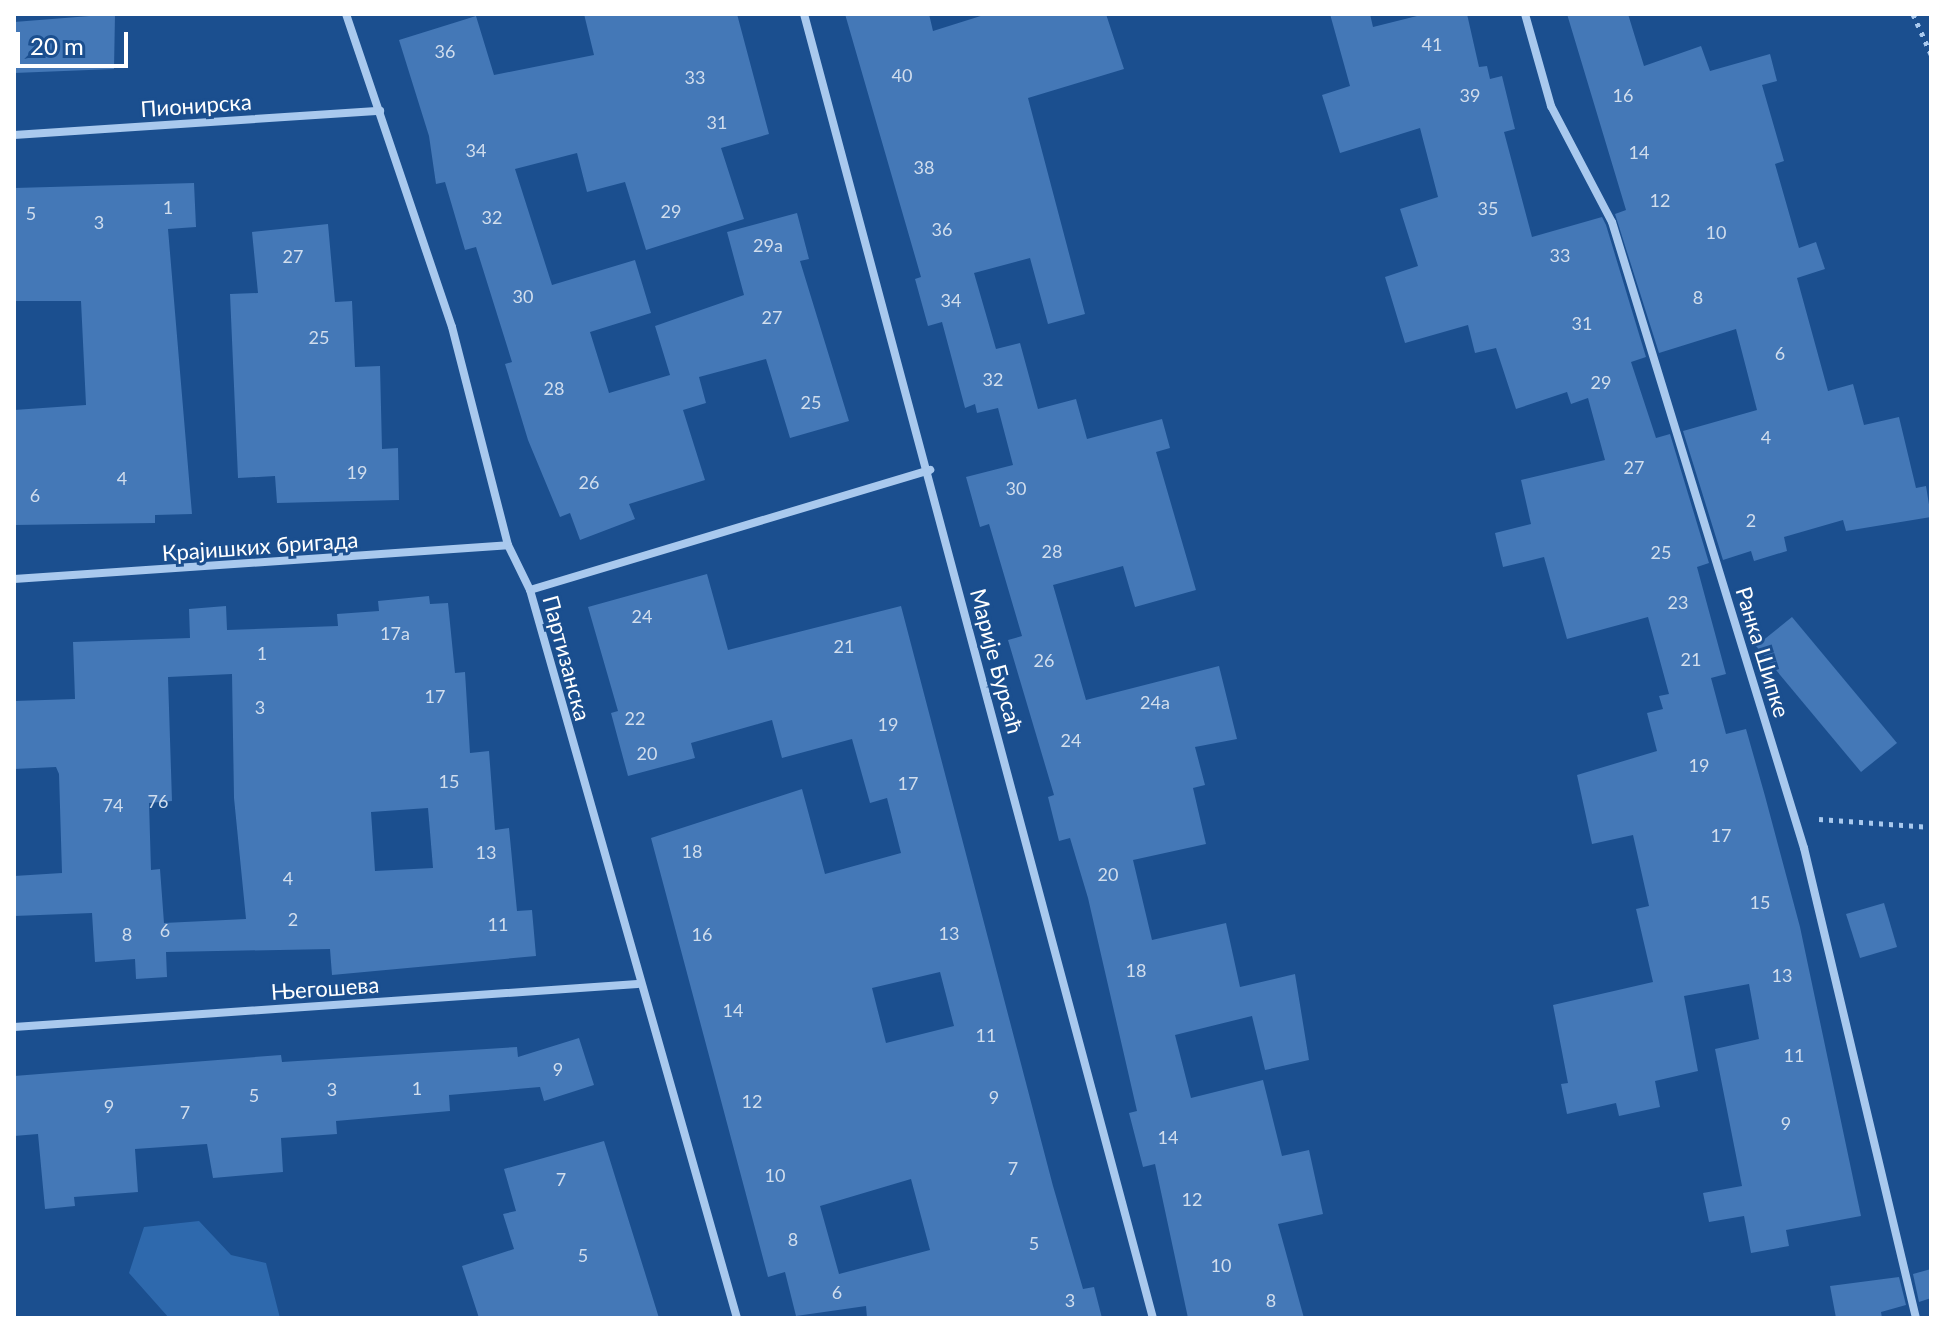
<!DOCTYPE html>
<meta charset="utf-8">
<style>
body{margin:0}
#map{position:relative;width:1945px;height:1332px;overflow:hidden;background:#1b4f8f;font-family:Lato,sans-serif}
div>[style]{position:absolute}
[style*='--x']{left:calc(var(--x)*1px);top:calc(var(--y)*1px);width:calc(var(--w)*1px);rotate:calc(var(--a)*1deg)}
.green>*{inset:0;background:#2e69ad}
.building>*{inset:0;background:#4478b7}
.path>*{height:5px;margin-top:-2.5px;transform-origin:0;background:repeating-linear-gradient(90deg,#a9c9ee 0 4px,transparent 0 10px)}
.minor>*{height:8px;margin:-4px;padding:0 4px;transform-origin:4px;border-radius:4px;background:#a9c9ee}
span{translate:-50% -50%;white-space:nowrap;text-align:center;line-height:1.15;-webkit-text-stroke:6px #1b4f8f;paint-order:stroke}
.number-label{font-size:18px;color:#d0dded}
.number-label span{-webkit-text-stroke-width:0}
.street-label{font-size:22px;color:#fff}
.frame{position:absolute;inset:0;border:16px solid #fff;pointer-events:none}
.scale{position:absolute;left:16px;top:32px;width:112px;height:36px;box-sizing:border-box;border:4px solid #fff;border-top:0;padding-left:10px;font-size:24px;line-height:28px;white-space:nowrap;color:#fff;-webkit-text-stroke:6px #1b4f8f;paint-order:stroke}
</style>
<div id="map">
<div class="green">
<i style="clip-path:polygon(199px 1221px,231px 1255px,266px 1263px,280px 1318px,169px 1318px,129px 1273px,144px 1227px)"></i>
</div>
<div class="building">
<i style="clip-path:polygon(115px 14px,114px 69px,14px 73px,14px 22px)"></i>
<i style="clip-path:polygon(584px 14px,737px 14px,769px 134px,721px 148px,744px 219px,646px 250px,625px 182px,587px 192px,577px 153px,515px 169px,552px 285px,635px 260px,651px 313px,590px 332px,609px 393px,670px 375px,655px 326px,744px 295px,727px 232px,797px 213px,809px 259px,800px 261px,849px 421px,790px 438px,766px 359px,699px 377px,706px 403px,683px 410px,705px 480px,629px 504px,635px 519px,580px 540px,570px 513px,560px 517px,528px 440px,505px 364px,512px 362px,476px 247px,465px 250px,445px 182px,436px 184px,429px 136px,399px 40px,476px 16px,494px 75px,594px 55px)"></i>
<i style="clip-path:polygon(845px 14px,929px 14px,933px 31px,987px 14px,1106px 14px,1124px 69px,1028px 98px,1085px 314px,1048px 324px,1030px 258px,974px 273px,996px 349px,1020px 343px,1038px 409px,1076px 399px,1087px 439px,1162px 419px,1170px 448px,1156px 452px,1196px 590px,1135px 607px,1123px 566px,1053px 585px,1086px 700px,1219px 666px,1237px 739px,1195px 747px,1205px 785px,1193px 788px,1206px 844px,1133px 860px,1152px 940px,1226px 923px,1240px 987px,1295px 974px,1309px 1060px,1265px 1070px,1252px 1016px,1175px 1035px,1191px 1098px,1263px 1080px,1282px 1156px,1309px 1150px,1323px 1214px,1278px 1224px,1304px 1318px,1188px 1318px,1155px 1164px,1143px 1167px,1129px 1113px,1137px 1111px,1088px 898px,1070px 838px,1059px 841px,1048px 797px,1054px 795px,1008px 640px,1022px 636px,989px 524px,980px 527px,966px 477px,1013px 465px,998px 408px,977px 413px,975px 404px,965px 408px,942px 322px,928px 326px,915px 279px,921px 277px)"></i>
<i style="clip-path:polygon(1330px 14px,1370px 14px,1373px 27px,1425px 14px,1467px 14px,1479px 67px,1487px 66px,1490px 79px,1502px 76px,1515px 129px,1504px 132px,1532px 237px,1602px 217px,1606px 225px,1646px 357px,1631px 362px,1656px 438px,1670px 434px,1709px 563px,1697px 567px,1726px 674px,1711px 678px,1726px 734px,1746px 729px,1765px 796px,1800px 927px,1861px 1216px,1786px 1230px,1789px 1246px,1751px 1253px,1744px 1216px,1709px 1222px,1703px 1193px,1742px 1186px,1715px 1049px,1759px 1039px,1749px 984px,1684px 996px,1698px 1071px,1655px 1081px,1660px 1107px,1619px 1116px,1616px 1103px,1567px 1114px,1561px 1084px,1568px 1083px,1553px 1005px,1653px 982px,1636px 909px,1649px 906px,1633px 835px,1592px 844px,1577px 775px,1657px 751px,1647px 713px,1663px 709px,1659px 696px,1669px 694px,1648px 617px,1567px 639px,1544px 557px,1503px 567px,1495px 533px,1531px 524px,1521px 480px,1605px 460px,1588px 398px,1571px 404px,1567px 392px,1516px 409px,1496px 348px,1475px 353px,1468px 325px,1405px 343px,1385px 277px,1418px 266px,1400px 209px,1438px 197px,1420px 128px,1340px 153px,1322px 95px,1350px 86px)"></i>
<i style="clip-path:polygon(1567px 14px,1628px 14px,1644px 66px,1701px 46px,1710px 71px,1770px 54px,1777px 81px,1762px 85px,1784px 161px,1775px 164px,1799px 248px,1816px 242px,1825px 269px,1797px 278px,1828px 391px,1853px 384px,1864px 425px,1899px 417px,1916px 488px,1926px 486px,1931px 517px,1846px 531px,1843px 520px,1784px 537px,1787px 551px,1754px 561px,1751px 551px,1723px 560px,1683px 431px,1757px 410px,1736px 329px,1659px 353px,1615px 214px,1626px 210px)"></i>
<i style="clip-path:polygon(194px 183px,196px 227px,168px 229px,192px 514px,155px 515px,155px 523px,14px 525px,14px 410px,86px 405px,81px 301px,14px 301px,14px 188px)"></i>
<i style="clip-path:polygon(328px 224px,335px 302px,352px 301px,355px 367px,380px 366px,382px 449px,398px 448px,399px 500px,277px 503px,275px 476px,238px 478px,230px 294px,258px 293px,252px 232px)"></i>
<i style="clip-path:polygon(evenodd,707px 574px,728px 650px,901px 606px,1053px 1186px,1083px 1289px,1094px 1287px,1102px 1318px,867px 1318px,866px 1306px,796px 1316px,785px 1272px,768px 1277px,651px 838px,802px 789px,825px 874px,901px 853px,887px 798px,870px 803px,852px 739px,782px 758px,772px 720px,691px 743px,695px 758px,628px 776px,611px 713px,618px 711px,588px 607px,707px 574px,940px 972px,954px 1026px,886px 1043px,872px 988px,940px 972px,707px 574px,911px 1179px,930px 1250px,839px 1274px,820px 1206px,911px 1179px)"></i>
<i style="clip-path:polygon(evenodd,429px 596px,430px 604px,448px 603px,455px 673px,465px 672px,470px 753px,489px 751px,495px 830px,509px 828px,517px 911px,532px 910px,536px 956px,332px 975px,330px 949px,166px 952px,167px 977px,136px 979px,135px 959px,95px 962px,92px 913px,14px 916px,14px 876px,62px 873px,59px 774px,56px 767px,14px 769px,14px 701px,75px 699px,73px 642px,190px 638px,189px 609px,226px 606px,227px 630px,338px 626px,337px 614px,379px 611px,378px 601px,429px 596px,232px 674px,234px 798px,246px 919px,164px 923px,160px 869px,151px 870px,149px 803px,172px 801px,168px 677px,232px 674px,429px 596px,428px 808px,433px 868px,375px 871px,371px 812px,428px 808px)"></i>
<i style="clip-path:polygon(1792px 617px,1897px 743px,1861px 772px,1756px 646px)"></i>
<i style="clip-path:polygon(1884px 903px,1897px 947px,1860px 958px,1846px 914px)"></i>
<i style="clip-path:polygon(579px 1038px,594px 1085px,544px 1101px,540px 1087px,449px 1095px,450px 1111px,336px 1121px,337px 1134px,281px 1138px,283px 1172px,213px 1178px,207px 1144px,135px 1149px,138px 1192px,74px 1197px,75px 1206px,45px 1209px,38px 1134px,14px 1136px,14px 1076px,281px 1055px,282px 1062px,517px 1047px,518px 1057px)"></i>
<i style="clip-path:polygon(604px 1141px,659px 1318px,479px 1318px,462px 1266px,514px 1249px,503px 1214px,516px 1211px,504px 1169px)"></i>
<i style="clip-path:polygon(1931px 1269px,1931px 1298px,1919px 1302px,1913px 1274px)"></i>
<i style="clip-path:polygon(1899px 1277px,1906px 1305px,1881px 1312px,1882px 1318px,1836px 1318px,1830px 1286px)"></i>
</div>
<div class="path">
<i style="--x:1913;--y:14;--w:44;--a:65.8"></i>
<i style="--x:1819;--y:819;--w:112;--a:4.1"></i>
</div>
<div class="minor">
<i style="--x:346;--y:14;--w:330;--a:71.3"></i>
<i style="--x:452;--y:327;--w:225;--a:75.6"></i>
<i style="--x:508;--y:545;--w:50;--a:63.9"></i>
<i style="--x:530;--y:590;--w:757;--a:74.13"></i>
<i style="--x:804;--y:14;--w:1350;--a:75.02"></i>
<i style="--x:1525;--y:14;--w:96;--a:74.2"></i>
<i style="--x:1551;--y:106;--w:131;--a:62.3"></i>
<i style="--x:1612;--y:222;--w:655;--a:72.95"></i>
<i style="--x:1804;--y:848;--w:483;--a:76.6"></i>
<i style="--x:14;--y:135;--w:367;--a:-3.8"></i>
<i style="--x:14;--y:579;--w:495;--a:-3.9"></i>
<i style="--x:530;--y:590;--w:418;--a:-16.7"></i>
<i style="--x:14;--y:1027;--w:625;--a:-3.94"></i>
</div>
<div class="number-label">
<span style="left:1432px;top:44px">41</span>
<span style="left:445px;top:51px">36</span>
<span style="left:902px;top:75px">40</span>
<span style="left:695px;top:77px">33</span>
<span style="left:1470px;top:95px">39</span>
<span style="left:1623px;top:95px">16</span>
<span style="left:717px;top:122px">31</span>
<span style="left:476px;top:150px">34</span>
<span style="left:1639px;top:152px">14</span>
<span style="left:924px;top:167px">38</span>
<span style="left:1660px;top:200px">12</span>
<span style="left:168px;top:207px">1</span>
<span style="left:1488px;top:208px">35</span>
<span style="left:671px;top:211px">29</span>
<span style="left:31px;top:213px">5</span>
<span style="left:492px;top:217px">32</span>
<span style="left:99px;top:222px">3</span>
<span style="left:942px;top:229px">36</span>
<span style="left:1716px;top:232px">10</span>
<span style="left:768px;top:245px">29a</span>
<span style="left:1560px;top:255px">33</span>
<span style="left:293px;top:256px">27</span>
<span style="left:523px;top:296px">30</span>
<span style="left:1698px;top:297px">8</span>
<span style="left:951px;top:300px">34</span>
<span style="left:772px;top:317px">27</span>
<span style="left:1582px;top:323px">31</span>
<span style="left:319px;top:337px">25</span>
<span style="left:1780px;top:353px">6</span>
<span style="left:993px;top:379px">32</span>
<span style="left:1601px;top:382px">29</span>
<span style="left:554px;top:388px">28</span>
<span style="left:811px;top:402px">25</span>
<span style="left:1766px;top:437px">4</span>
<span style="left:1634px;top:467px">27</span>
<span style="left:357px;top:472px">19</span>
<span style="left:122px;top:478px">4</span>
<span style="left:589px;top:482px">26</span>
<span style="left:1016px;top:488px">30</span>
<span style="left:35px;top:495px">6</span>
<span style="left:1751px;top:520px">2</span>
<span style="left:1052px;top:551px">28</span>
<span style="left:1661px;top:552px">25</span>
<span style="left:1678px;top:602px">23</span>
<span style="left:642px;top:616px">24</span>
<span style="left:395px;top:633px">17a</span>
<span style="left:844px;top:646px">21</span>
<span style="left:262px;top:653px">1</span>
<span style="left:1691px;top:659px">21</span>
<span style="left:1044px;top:660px">26</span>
<span style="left:435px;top:696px">17</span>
<span style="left:1155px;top:702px">24a</span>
<span style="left:260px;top:707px">3</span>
<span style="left:635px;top:718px">22</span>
<span style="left:888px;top:724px">19</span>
<span style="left:1071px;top:740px">24</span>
<span style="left:647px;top:753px">20</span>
<span style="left:1699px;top:765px">19</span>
<span style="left:449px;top:781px">15</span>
<span style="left:908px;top:783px">17</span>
<span style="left:158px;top:801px">76</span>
<span style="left:113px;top:805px">74</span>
<span style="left:1721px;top:835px">17</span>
<span style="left:692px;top:851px">18</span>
<span style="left:486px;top:852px">13</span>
<span style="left:1108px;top:874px">20</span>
<span style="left:288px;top:878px">4</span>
<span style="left:1760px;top:902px">15</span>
<span style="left:293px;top:919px">2</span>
<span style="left:498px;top:924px">11</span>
<span style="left:165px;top:930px">6</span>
<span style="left:949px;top:933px">13</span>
<span style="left:127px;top:934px">8</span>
<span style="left:702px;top:934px">16</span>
<span style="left:1136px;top:970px">18</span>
<span style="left:1782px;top:975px">13</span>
<span style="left:733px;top:1010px">14</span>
<span style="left:986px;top:1035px">11</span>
<span style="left:1794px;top:1055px">11</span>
<span style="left:558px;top:1069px">9</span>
<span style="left:417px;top:1088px">1</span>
<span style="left:332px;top:1089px">3</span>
<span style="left:254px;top:1095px">5</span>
<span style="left:994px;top:1097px">9</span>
<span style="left:752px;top:1101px">12</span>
<span style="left:109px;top:1106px">9</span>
<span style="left:185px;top:1112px">7</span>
<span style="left:1786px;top:1123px">9</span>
<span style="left:1168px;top:1137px">14</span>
<span style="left:1013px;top:1168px">7</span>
<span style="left:775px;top:1175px">10</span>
<span style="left:561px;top:1179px">7</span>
<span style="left:1192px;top:1199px">12</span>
<span style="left:793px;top:1239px">8</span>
<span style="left:1034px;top:1243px">5</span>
<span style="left:583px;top:1255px">5</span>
<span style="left:1221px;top:1265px">10</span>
<span style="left:837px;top:1292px">6</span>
<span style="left:1070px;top:1300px">3</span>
<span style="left:1271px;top:1300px">8</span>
</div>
<div class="street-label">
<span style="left:196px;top:105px;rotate:-4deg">Пионирска</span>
<span style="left:260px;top:546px;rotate:-4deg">Крајишких бригада</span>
<span style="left:1763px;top:652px;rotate:73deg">Ранка Шипке</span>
<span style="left:567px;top:658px;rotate:75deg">Партизанска</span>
<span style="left:997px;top:661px;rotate:75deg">Марије Бурсаћ</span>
<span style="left:325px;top:988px;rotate:-4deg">Његошева</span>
</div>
<div class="frame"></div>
<div class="scale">20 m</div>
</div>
